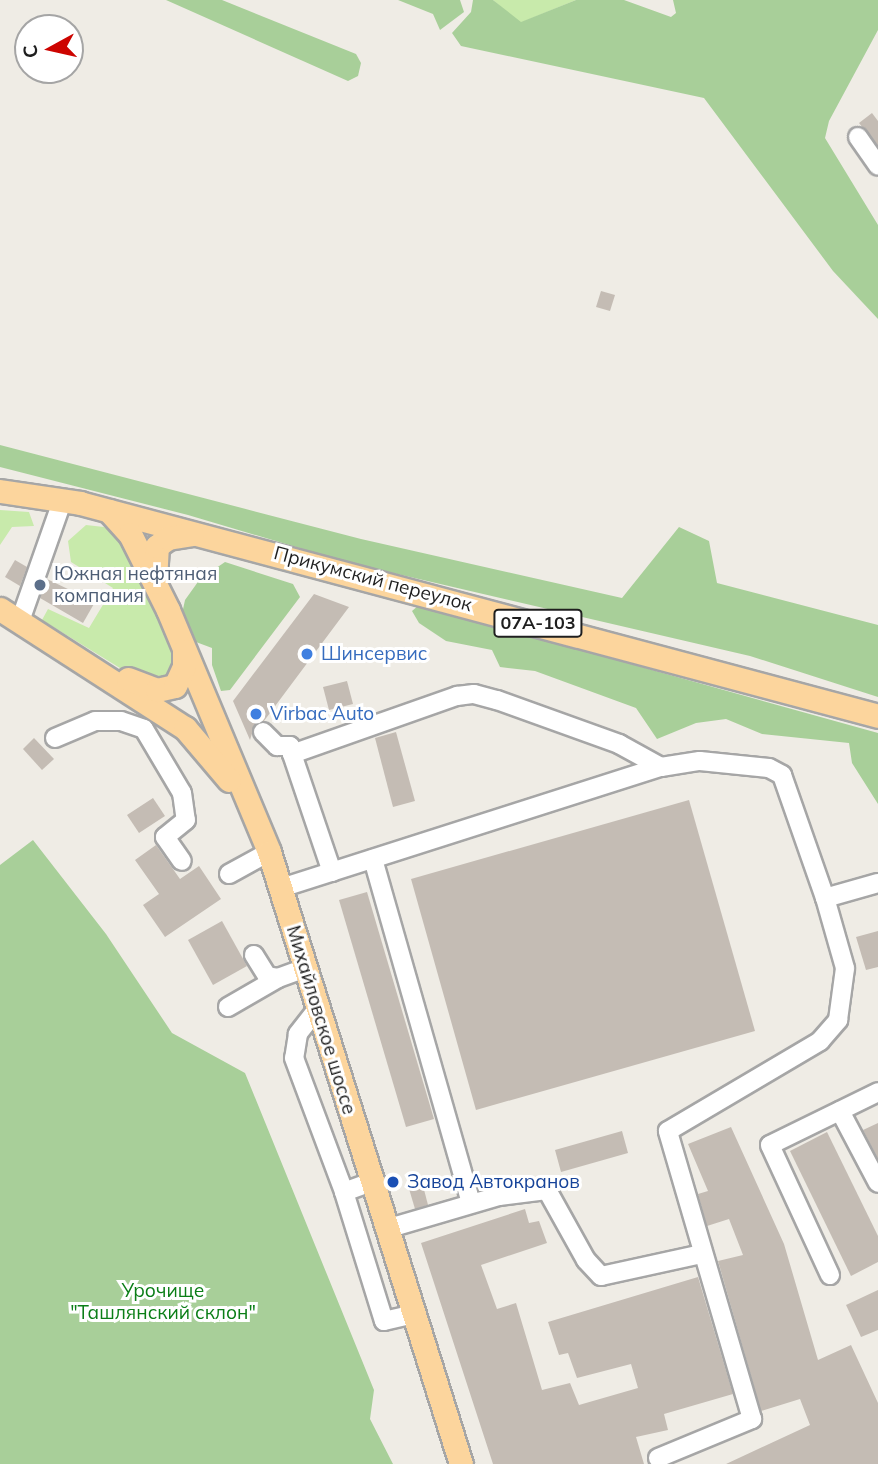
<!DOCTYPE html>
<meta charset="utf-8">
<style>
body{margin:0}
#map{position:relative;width:878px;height:1464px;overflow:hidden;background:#efece5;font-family:Mulish,sans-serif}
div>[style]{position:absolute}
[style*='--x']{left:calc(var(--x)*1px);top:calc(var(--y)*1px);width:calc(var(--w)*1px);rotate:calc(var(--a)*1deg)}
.grass>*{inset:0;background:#c8eaab}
.forest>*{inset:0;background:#a8cf99}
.building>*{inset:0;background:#c4bcb4}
.roads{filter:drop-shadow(2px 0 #a6a6a6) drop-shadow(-2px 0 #a6a6a6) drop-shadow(0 2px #a6a6a6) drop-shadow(0 -2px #a6a6a6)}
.minor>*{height:18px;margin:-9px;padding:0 9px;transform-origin:9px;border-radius:9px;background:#fff}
.major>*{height:23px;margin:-11.5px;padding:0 11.5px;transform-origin:11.5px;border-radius:11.5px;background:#fcd59d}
.dots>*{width:19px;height:19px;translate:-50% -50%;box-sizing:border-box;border:4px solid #fff;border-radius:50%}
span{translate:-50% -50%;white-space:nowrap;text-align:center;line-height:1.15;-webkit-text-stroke:6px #fff;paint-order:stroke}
.shield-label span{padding:2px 5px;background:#fff;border:2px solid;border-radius:5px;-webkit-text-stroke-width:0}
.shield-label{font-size:18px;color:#1f1f1f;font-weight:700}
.service-label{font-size:19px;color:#4e5e75}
.left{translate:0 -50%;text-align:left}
.street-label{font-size:19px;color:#1f1f1f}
.shop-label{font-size:19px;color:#366cbe}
.transit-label{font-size:19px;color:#164399}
.park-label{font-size:19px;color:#0b7e17}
.north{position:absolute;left:14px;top:14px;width:70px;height:70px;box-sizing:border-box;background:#fff;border:2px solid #a5a5a5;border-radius:50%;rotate:262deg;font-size:19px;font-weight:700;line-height:28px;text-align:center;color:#1f1f1f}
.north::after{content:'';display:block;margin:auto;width:24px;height:32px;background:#cd0400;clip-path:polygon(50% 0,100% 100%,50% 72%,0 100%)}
</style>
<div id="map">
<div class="grass">
<i style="clip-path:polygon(493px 0,576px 0,520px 23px)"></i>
<i style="clip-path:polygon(0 510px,29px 512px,34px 526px,12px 527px,0 545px)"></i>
<i style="clip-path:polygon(86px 525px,104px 527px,122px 538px,175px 648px,175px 669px,161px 681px,141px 681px,42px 620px,48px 609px,89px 628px,113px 588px,71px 562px,68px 541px)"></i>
</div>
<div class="forest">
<i style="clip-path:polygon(166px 0,222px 0,356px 54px,361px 63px,358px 76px,348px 81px)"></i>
<i style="clip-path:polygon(398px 0,460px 0,464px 12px,440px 30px,433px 14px)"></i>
<i style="clip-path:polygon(473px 0,493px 0,521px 22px,576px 0,624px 0,671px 17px,676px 13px,673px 0,878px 0,878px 30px,829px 121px,825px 138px,878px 225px,878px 319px,833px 271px,704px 98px,461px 46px,452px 33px,471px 12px)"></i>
<i style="clip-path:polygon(0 445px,361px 539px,622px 598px,679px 527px,709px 541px,717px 583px,878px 625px,878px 697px,750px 656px,350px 563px,188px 515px,0 467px)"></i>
<i style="clip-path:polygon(225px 562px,293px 584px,300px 597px,230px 690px,221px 691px,212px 665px,212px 648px,196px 642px,182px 614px,185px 600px,200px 579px)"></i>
<i style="clip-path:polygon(419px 605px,878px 733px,878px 804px,852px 763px,849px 743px,762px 734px,726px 719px,696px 723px,657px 739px,636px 708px,535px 671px,500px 667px,492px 650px,446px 641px,419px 623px,412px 611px)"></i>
<i style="clip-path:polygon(33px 840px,106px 934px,172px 1033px,245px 1073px,374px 1390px,370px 1419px,393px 1464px,0 1464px,0 865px)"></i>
</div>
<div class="building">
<i style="clip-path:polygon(872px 113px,878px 121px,878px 146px,859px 123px)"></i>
<i style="clip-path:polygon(601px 291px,615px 295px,610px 311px,596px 307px)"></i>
<i style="clip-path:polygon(15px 560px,27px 567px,20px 586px,5px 577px)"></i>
<i style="clip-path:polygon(47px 579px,95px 602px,83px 623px,40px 598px)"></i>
<i style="clip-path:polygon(314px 594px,349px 607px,264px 721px,255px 724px,250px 740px,233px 701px)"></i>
<i style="clip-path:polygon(347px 681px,353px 704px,329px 710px,323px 687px)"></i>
<i style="clip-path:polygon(396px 732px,415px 801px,393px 807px,375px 738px)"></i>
<i style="clip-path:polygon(34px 738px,54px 759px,42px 770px,23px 749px)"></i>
<i style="clip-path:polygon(153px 798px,165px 816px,139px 833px,127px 815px)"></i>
<i style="clip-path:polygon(689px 800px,755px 1031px,476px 1110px,411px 879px)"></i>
<i style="clip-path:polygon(156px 845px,180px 879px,199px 866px,221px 899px,165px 937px,143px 905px,159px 894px,135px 860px)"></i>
<i style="clip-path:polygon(367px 892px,434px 1119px,406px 1127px,339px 900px)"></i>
<i style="clip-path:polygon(222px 921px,247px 966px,213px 985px,188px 940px)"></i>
<i style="clip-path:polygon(878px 931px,878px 967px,866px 970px,856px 937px)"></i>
<i style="clip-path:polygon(878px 1123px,878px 1159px,863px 1130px)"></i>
<i style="clip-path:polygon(731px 1127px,784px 1244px,818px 1360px,851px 1345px,878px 1403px,878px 1464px,726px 1464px,810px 1425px,800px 1399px,761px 1411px,718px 1261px,743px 1255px,729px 1219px,707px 1226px,698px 1194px,708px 1191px,688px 1144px)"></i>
<i style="clip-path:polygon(622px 1131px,628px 1153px,561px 1172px,555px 1150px)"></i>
<i style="clip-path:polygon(827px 1132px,878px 1236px,878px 1262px,851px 1276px,790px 1151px)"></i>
<i style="clip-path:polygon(421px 1178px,428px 1205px,415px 1209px,407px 1182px)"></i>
<i style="clip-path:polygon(525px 1209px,529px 1223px,539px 1221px,547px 1243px,481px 1265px,497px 1309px,516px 1303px,542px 1390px,570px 1383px,579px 1405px,638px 1388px,631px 1364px,577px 1378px,568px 1353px,559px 1355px,548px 1322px,698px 1277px,733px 1394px,664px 1414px,668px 1430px,636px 1437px,644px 1464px,493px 1464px,421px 1243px)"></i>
<i style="clip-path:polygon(878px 1290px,878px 1330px,861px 1337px,846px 1305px)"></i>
</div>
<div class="roads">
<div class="minor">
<i style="--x:858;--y:137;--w:35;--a:55"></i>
<i style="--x:20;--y:621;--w:129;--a:-70.6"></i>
<i style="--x:263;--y:732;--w:20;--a:45"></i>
<i style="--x:277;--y:746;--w:13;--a:0"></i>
<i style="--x:290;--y:746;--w:8;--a:76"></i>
<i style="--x:55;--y:738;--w:43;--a:-23"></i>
<i style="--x:95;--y:721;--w:26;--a:0"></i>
<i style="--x:121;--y:721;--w:24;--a:19"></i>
<i style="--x:144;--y:729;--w:74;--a:59.3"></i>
<i style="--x:182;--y:793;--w:27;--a:82"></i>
<i style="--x:186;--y:820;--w:27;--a:141"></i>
<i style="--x:165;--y:837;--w:29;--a:55"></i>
<i style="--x:373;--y:859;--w:358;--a:74.1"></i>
<i style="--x:332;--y:872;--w:125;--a:-108.7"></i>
<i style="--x:292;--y:754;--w:175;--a:-19.4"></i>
<i style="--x:457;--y:696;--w:17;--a:-7"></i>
<i style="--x:474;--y:694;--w:24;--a:15"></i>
<i style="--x:497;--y:700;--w:130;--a:19.8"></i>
<i style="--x:619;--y:744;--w:48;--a:28.7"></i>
<i style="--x:229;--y:874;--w:46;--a:-28.8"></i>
<i style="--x:281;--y:888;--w:399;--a:-17.7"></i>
<i style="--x:661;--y:767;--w:39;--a:-9"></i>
<i style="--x:700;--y:761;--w:69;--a:5.8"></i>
<i style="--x:769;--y:768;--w:15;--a:28"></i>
<i style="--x:782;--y:775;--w:130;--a:70.7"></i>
<i style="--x:825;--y:898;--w:55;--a:-15.8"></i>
<i style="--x:254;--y:955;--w:25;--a:58"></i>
<i style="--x:267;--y:976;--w:11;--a:10"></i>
<i style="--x:228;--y:1007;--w:58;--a:-30.1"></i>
<i style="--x:278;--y:978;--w:30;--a:-20"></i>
<i style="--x:318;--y:1008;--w:33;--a:128"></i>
<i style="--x:298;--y:1034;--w:24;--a:99"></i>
<i style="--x:294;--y:1058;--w:143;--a:69.5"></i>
<i style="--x:344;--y:1192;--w:29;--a:-20"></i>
<i style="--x:840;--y:1111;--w:81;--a:62.2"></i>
<i style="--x:344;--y:1192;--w:135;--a:72.8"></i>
<i style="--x:384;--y:1321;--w:31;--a:-13"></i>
<i style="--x:386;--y:1229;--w:118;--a:-16.3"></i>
<i style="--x:499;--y:1196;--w:48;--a:-7.1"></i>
<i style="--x:547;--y:1190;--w:80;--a:60.9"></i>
<i style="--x:586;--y:1260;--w:22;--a:47"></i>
<i style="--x:601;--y:1276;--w:103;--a:-12.3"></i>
<i style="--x:830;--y:1275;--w:143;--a:-114.8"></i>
<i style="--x:770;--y:1145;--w:120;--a:-26.1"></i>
<i style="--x:658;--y:1458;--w:102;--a:-22.5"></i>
<i style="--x:752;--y:1419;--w:300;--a:-106.3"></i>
<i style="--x:668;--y:1131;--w:177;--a:-30.6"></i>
<i style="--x:820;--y:1041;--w:28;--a:-49"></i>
<i style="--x:838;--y:1020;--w:52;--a:-82.3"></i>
<i style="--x:845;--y:968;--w:73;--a:-105.9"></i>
</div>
<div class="major">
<i style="--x:0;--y:491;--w:81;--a:8.5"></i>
<i style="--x:80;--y:503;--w:826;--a:14.94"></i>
<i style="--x:109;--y:511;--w:31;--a:48"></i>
<i style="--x:130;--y:534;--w:85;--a:63.4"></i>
<i style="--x:168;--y:610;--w:262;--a:67.3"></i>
<i style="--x:269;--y:852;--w:641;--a:72.58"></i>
<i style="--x:155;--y:582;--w:36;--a:-87"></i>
<i style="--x:157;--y:546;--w:14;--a:-36"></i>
<i style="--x:168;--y:538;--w:24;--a:-9"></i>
<i style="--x:0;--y:609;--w:220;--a:32.8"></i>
<i style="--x:185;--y:728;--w:68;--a:49.8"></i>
<i style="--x:128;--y:679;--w:31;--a:21"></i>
<i style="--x:157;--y:690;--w:18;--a:-13"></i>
<i style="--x:175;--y:686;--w:21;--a:-65"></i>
<i style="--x:184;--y:667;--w:16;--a:-90"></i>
</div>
</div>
<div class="dots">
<i style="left:40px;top:585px;background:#5c6f8a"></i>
<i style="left:307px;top:654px;background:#3f7fe0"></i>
<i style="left:256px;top:714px;background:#3f7fe0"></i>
<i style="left:393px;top:1182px;background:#1a4fb4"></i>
</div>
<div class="shield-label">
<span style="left:538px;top:623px">07А-103</span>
</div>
<div class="service-label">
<span class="left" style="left:54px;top:585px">Южная нефтяная<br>компания</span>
</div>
<div class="street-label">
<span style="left:373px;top:579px;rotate:15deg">Прикумский переулок</span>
<span style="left:321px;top:1020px;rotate:73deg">Михайловское шоссе</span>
</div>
<div class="shop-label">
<span class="left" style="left:321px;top:654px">Шинсервис</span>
<span class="left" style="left:270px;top:714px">Virbac Auto</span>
</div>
<div class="transit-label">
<span class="left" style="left:407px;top:1182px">Завод Автокранов</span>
</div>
<div class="park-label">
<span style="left:163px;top:1302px">Урочище<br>"Ташлянский склон"</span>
</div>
<div class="north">С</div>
</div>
